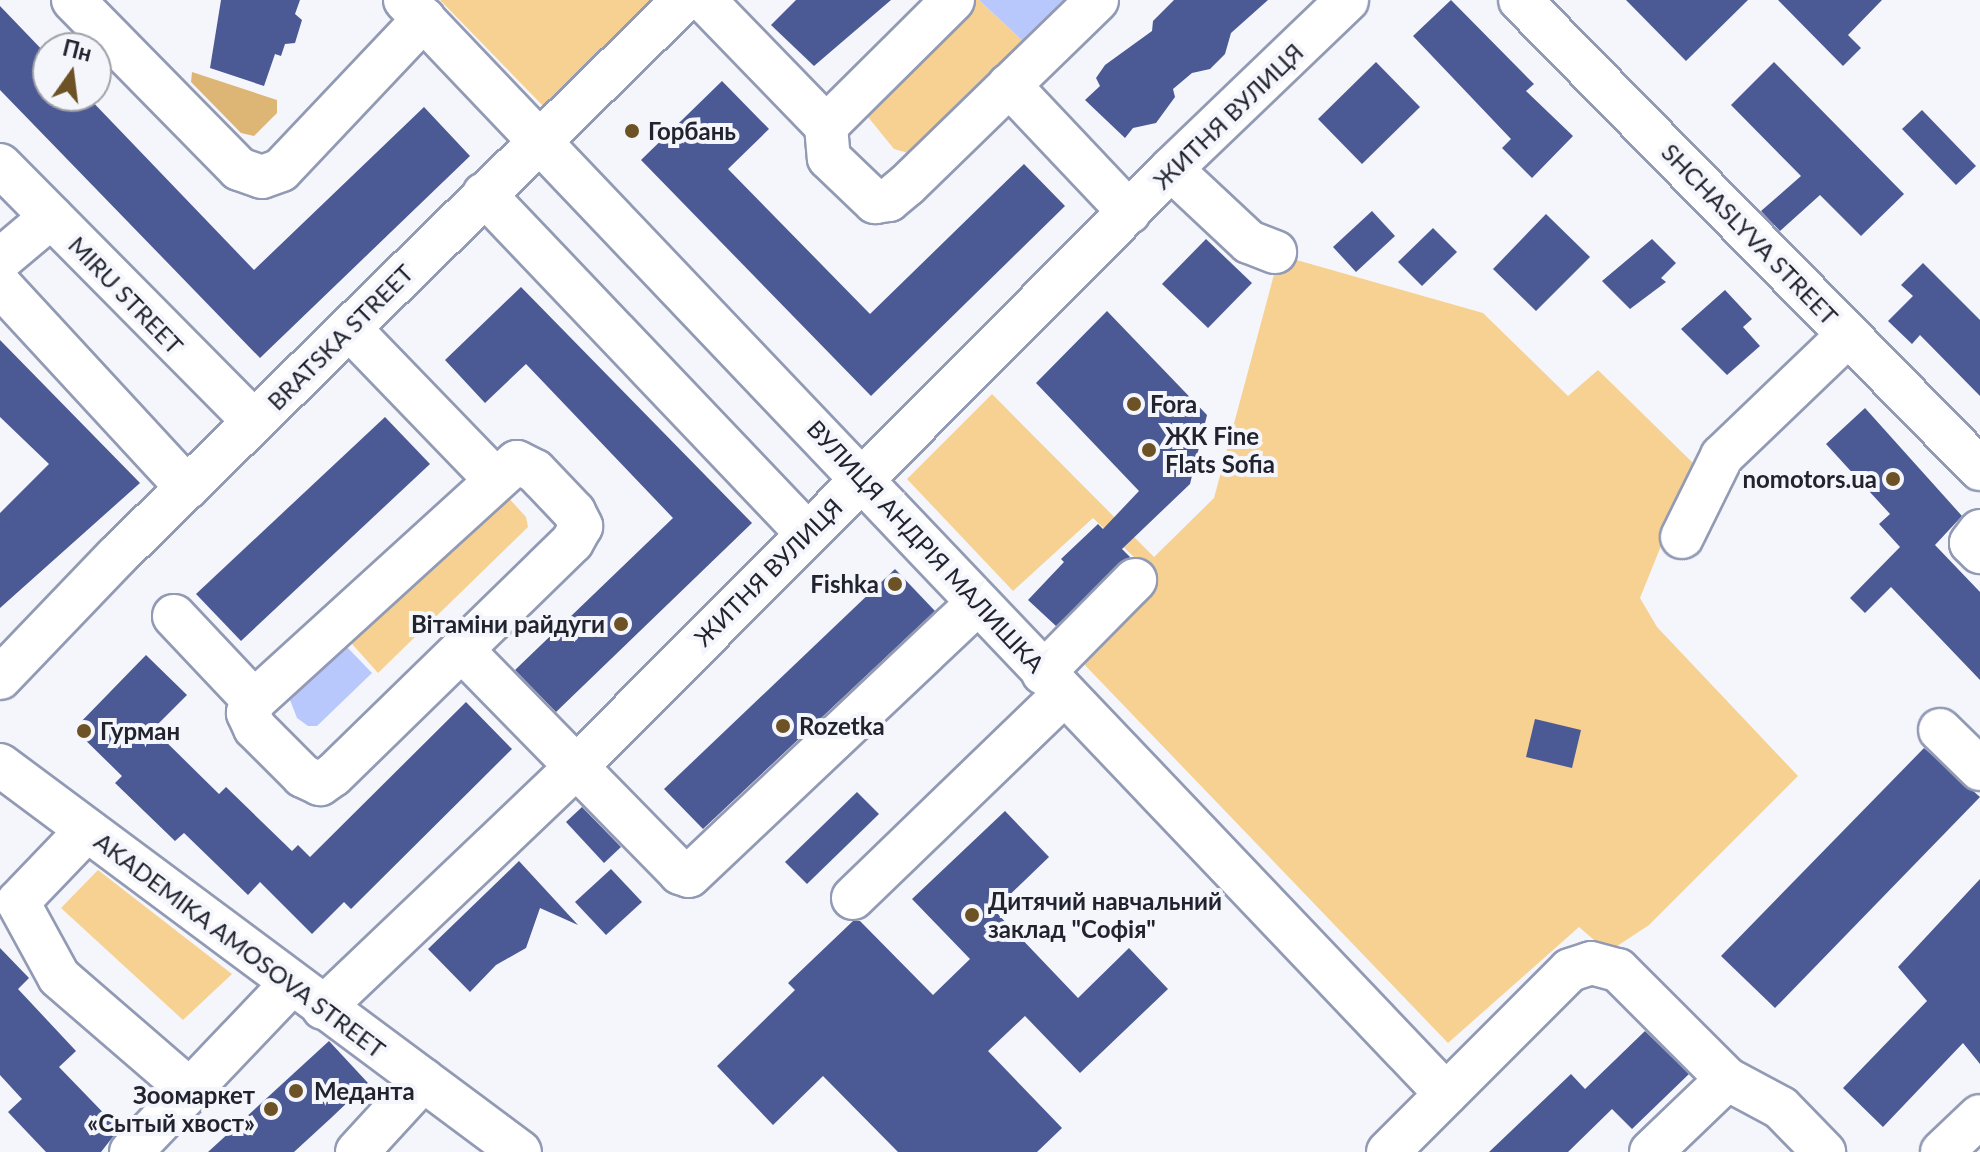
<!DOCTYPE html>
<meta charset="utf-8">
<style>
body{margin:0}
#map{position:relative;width:1980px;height:1152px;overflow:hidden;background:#f4f6fb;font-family:Lato,sans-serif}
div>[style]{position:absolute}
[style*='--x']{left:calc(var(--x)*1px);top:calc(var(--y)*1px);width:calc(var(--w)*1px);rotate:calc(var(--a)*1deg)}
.green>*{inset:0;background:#f7d192}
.forest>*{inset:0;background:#ddb675}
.water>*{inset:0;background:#b8c8fd}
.building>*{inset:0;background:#4b5a94}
.roads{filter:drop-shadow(2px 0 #929ab4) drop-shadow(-2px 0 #929ab4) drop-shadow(0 2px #929ab4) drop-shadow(0 -2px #929ab4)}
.minor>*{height:42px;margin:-21px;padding:0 21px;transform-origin:21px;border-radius:21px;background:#fff}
.dots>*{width:22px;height:22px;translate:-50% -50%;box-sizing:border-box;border:4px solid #f4f6fb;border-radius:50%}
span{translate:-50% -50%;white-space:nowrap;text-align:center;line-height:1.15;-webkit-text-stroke:8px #f4f6fb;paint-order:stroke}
.street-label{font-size:24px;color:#21242f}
.poi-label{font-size:24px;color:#21242f;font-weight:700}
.left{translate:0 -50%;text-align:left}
.right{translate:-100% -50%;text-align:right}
.north{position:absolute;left:32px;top:32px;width:80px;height:80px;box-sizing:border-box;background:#f4f6fb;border:2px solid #a0a2a9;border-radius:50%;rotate:14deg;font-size:22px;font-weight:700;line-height:32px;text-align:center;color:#21242f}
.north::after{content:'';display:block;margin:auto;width:28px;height:36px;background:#6c5224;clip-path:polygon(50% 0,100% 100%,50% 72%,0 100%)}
</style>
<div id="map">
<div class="green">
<i style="clip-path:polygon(440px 0,658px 0,546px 109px)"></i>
<i style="clip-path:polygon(971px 0,979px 0,1026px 44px,908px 153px,894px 149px,864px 112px)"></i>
<i style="clip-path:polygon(1286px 257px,1483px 313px,1568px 396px,1598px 370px,1694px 464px,1640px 598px,1657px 627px,1798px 776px,1649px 925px,1608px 952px,1579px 927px,1448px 1043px,1080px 660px,1154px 576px,1093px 518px,1013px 591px,907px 479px,992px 394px,1154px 557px,1214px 498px,1276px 267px)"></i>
<i style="clip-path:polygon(506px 495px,526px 517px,528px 527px,378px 673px,345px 636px)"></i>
<i style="clip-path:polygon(98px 870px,232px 974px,183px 1020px,61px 908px)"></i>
</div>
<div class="forest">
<i style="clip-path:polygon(192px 72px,277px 100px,277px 113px,254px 136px,241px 133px,191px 82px)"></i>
</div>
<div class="water">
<i style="clip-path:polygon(979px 0,1072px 0,1026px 44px)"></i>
<i style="clip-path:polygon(345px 645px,372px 673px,317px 726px,308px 726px,297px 718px,290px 700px)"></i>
</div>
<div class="building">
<i style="clip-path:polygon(221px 0,300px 0,295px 14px,302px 20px,295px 43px,285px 44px,281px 56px,275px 54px,264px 86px,210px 68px)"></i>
<i style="clip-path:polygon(796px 0,891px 0,814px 66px,771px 25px)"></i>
<i style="clip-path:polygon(1174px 0,1268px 0,1231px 33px,1225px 54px,1210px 69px,1192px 73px,1173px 89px,1175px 97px,1156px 123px,1133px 128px,1125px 138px,1085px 100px,1100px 86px,1096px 78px,1105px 65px,1152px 31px,1153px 21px)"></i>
<i style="clip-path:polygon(1451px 0,1534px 84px,1526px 91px,1573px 136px,1532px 178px,1502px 148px,1511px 139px,1413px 36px)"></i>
<i style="clip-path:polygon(1626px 0,1748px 0,1686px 61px)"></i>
<i style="clip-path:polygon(1778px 0,1882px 0,1848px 35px,1861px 48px,1843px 66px)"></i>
<i style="clip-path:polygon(0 6px,48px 56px,48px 96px,87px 96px,254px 270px,424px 107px,470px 156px,260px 358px,0 90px)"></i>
<i style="clip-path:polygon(1376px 62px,1420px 107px,1362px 164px,1318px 119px)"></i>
<i style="clip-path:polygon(1774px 62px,1904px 194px,1861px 236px,1820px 195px,1780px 231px,1761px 211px,1801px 176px,1731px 105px)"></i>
<i style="clip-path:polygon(722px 81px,769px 129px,728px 169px,870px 314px,1024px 164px,1065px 206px,871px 396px,641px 160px)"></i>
<i style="clip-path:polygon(1922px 110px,1976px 166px,1956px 185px,1902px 129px)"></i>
<i style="clip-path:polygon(1372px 211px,1395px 236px,1356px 272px,1333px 247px)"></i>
<i style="clip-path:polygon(1546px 214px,1590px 257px,1536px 311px,1493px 269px)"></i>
<i style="clip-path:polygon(1433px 228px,1457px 252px,1422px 286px,1398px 262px)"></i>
<i style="clip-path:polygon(1206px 239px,1252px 283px,1208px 328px,1162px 284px)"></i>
<i style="clip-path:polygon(1652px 239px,1676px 263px,1661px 278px,1666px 282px,1630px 309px,1602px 281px)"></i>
<i style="clip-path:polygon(1923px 263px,1980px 320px,1980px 396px,1920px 335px,1912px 344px,1888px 321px,1913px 296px,1901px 285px)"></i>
<i style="clip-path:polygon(521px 287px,752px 523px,556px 712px,515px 670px,673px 518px,526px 364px,485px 403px,445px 360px)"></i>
<i style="clip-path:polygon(1725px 290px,1752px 319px,1743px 327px,1760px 346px,1727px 375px,1681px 329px)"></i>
<i style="clip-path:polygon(1107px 311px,1207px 415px,1190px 484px,1122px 549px,1130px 557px,1056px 626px,1028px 600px,1064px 562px,1061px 559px,1098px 524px,1103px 529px,1139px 491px,1036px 383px)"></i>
<i style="clip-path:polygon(0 340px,140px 483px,0 608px,0 513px,49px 464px,0 417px)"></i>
<i style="clip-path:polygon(1865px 408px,1962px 516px,1935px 545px,1980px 592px,1980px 680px,1891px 587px,1865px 613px,1850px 598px,1900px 547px,1879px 524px,1890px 514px,1826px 444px)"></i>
<i style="clip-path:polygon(385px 417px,430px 464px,241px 641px,196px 594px)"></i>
<i style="clip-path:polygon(895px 569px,935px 611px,703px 829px,664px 789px)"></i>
<i style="clip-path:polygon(146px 655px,187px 695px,153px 729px,219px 794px,226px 787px,292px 851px,298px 845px,310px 857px,466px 702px,512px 749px,351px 909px,344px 902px,312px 934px,260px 882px,248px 895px,184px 833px,175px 841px,115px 783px,122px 776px,74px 729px)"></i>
<i style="clip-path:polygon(1535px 719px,1581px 730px,1572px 768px,1526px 757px)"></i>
<i style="clip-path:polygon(1924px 748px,1980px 797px,1775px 1008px,1721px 956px)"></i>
<i style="clip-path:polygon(857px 792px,879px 814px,807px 884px,785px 862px)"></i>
<i style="clip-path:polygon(582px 807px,621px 847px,604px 863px,566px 822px)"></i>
<i style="clip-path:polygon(1005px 811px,1049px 857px,994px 910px,1078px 998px,1129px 948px,1168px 989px,1080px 1073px,1025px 1016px,988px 1051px,1062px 1128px,1037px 1152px,898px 1152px,823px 1076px,773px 1125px,717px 1066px,795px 990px,788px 983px,853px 921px,860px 921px,933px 995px,970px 959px,912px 899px)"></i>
<i style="clip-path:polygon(519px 861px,578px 925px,540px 908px,526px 948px,496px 965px,470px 992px,428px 949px)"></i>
<i style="clip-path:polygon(611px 869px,642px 902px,606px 935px,575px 902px)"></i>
<i style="clip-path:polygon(1980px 879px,1980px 1064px,1963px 1043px,1883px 1127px,1843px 1088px,1927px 1001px,1898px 967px)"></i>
<i style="clip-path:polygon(0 948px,29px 978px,18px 989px,76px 1051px,59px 1067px,119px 1129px,101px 1152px,46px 1152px,8px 1112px,22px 1099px,0 1075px)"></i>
<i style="clip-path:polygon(1645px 1031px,1689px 1074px,1632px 1129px,1612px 1109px,1568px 1152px,1489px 1152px,1571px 1074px,1585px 1089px)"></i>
<i style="clip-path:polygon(329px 1041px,368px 1083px,331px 1118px,294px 1152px,208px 1152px)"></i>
</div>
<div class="roads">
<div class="minor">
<i style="--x:73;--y:0;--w:237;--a:45.5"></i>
<i style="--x:239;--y:169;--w:24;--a:19"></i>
<i style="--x:262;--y:177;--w:20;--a:-20"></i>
<i style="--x:281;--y:170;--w:208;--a:-46.6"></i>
<i style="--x:405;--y:0;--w:1510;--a:46.42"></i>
<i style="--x:704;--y:0;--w:175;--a:45.9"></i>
<i style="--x:953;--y:0;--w:179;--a:135.2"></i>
<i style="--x:826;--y:126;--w:32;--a:85"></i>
<i style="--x:829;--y:158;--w:64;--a:43.7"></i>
<i style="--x:875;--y:202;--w:14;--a:-8"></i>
<i style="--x:889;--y:200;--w:23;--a:-40"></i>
<i style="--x:907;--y:185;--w:265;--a:-44.2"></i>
<i style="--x:1520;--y:0;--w:657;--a:45.56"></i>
<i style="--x:1009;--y:85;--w:175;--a:46.6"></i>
<i style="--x:0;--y:165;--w:361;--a:45.3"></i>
<i style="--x:1171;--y:169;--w:107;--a:43.1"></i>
<i style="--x:1249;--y:242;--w:28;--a:21"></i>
<i style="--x:484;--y:194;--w:468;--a:46.4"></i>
<i style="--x:0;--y:260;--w:67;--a:-40.1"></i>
<i style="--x:0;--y:285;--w:276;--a:47.3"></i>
<i style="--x:350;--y:329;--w:207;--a:46"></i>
<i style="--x:517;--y:462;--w:20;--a:27"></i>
<i style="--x:535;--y:471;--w:57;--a:46.4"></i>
<i style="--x:574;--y:512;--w:16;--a:63"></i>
<i style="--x:581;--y:526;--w:18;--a:119"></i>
<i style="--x:572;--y:542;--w:334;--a:135.7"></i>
<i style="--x:333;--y:775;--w:16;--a:145"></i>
<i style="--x:320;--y:784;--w:19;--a:-155"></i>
<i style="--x:303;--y:776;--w:68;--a:-135"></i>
<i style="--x:255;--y:728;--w:17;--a:-115"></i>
<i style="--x:248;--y:713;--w:13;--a:-63"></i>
<i style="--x:254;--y:701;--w:355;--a:-42.3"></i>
<i style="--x:1980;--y:531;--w:15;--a:127"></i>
<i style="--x:1971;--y:543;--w:13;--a:45"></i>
<i style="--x:1682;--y:537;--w:90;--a:-63.7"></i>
<i style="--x:1722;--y:456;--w:175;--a:-43.8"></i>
<i style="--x:174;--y:616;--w:117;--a:46.7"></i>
<i style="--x:462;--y:650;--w:312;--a:45.6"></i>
<i style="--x:680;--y:873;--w:9;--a:18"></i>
<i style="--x:689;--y:876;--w:396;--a:-43.4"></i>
<i style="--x:1043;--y:673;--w:131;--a:-45.3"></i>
<i style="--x:0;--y:678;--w:168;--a:-46.2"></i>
<i style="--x:116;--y:557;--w:796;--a:-44.44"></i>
<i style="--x:1940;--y:730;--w:56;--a:44.3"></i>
<i style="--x:0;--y:765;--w:648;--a:36.66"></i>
<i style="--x:86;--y:831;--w:98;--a:133.8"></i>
<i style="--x:18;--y:902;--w:85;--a:61.3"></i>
<i style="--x:59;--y:977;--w:173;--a:40.8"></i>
<i style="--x:853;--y:898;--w:292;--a:-44"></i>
<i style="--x:323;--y:1008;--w:345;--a:-43.6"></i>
<i style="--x:573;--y:770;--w:848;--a:-45.14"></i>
<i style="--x:1171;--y:169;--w:244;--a:-43.8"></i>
<i style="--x:131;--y:1152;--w:232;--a:-46.4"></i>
<i style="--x:357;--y:1152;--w:98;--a:-47.5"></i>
<i style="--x:1388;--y:1152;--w:257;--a:-45"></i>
<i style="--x:1570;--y:970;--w:22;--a:-18"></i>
<i style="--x:1591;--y:963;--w:28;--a:15"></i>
<i style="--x:1618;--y:970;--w:154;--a:45"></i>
<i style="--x:1651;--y:1152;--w:105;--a:-43.8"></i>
<i style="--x:1727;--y:1079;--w:61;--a:28.2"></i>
<i style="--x:1781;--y:1108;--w:62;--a:45.7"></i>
<i style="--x:1942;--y:1152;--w:52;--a:-43.5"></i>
</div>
</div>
<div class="dots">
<i style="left:632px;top:131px;background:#6c5224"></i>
<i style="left:1134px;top:404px;background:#6c5224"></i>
<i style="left:1149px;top:450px;background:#6c5224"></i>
<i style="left:1893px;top:479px;background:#6c5224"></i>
<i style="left:895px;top:584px;background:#6c5224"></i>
<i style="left:621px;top:624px;background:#6c5224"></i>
<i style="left:783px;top:726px;background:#6c5224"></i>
<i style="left:84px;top:731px;background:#6c5224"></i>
<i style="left:972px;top:915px;background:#6c5224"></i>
<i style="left:296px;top:1091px;background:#6c5224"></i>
<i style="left:271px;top:1109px;background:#6c5224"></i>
</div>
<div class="street-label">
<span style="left:1228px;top:116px;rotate:-44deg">ЖИТНЯ ВУЛИЦЯ</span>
<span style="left:1750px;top:234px;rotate:46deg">SHCHASLYVA STREET</span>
<span style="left:126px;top:295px;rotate:46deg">MIRU STREET</span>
<span style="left:340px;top:337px;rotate:-45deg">BRATSKA STREET</span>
<span style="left:926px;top:546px;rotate:47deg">ВУЛИЦЯ АНДРІЯ МАЛИШКА</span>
<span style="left:768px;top:572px;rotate:-45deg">ЖИТНЯ ВУЛИЦЯ</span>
<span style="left:240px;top:945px;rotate:37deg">AKADEMIKA AMOSOVA STREET</span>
</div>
<div class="poi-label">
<span class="left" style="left:648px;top:131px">Горбань</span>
<span class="left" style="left:1150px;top:404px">Fora</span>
<span class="left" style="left:1165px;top:450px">ЖК Fine<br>Flats Sofia</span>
<span class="right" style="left:1877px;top:479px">nomotors.ua</span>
<span class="right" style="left:879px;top:584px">Fishka</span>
<span class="right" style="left:605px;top:624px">Вітаміни райдуги</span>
<span class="left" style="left:799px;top:726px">Rozetka</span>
<span class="left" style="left:100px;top:731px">Гурман</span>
<span class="left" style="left:988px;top:915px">Дитячий навчальний<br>заклад "Софія"</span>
<span class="left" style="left:314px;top:1091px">Меданта</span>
<span class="right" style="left:255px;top:1109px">Зоомаркет<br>«Сытый хвост»</span>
</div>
<div class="north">Пн</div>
</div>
